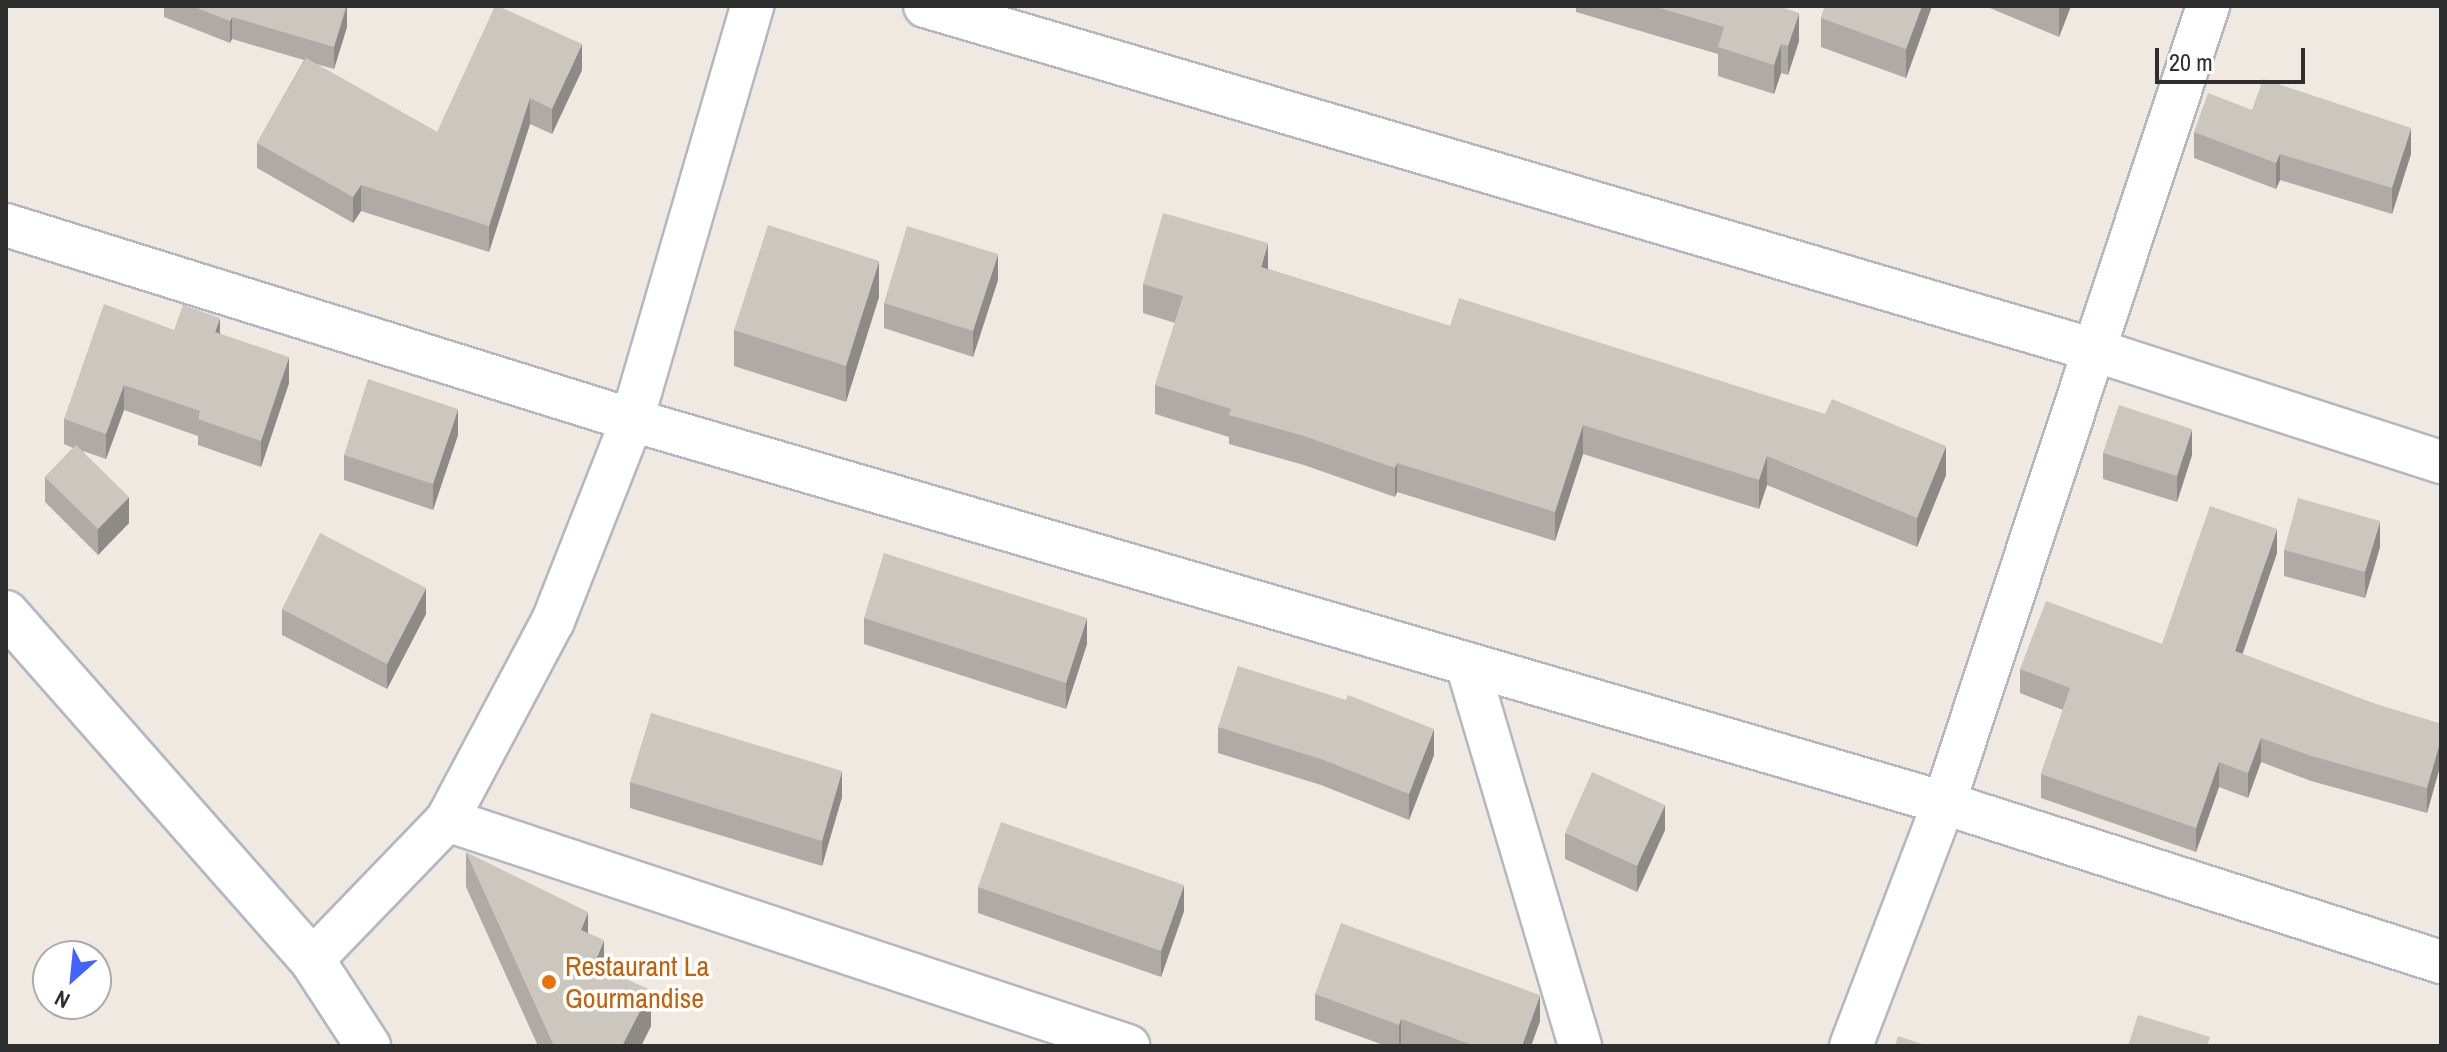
<!DOCTYPE html>
<style>
body{margin:0}
#map{position:relative;width:2447px;height:1052px;overflow:hidden;background:#efe9e1;font-family:"Archivo Narrow",sans-serif}
div>[style]{position:absolute}
[style*='--x']{left:calc(var(--x)*1px);top:calc(var(--y)*1px);width:calc(var(--w)*1px);rotate:calc(var(--a)*1deg)}
.roads{filter:drop-shadow(2px 0 #b4b7c1) drop-shadow(-2px 0 #b4b7c1) drop-shadow(0 2px #b4b7c1) drop-shadow(0 -2px #b4b7c1)}
.minor>*{height:42px;margin:-21px;padding:0 21px;transform-origin:21px;border-radius:21px;background:#fff}
.secondary>*{height:44px;margin:-22px;padding:0 22px;transform-origin:22px;border-radius:22px;background:#fff}
.wall>*{inset:0;background:#afaba4}
.shaded-wall>*{inset:0;background:#8e8b86}
.building>*{inset:0;background:#cbc7bf}
.dots>*{width:22px;height:22px;translate:-50% -50%;box-sizing:border-box;border:4px solid #fff;border-radius:50%}
span{translate:-50% -50%;white-space:nowrap;text-align:center;line-height:1.15;-webkit-text-stroke:7px #fff;paint-order:stroke}
.food-label{font-size:28px;color:#c56008}
.left{translate:0 -50%;text-align:left}
.frame{position:absolute;inset:0;border:8px solid #2e2e2e;pointer-events:none}
.north{position:absolute;left:32px;top:940px;width:80px;height:80px;box-sizing:border-box;background:#fff;border:2px solid #ababab;border-radius:50%;rotate:207deg;font-size:22px;font-weight:700;line-height:32px;text-align:center;color:#2e2e2e}
.north::after{content:'';display:block;margin:auto;width:28px;height:36px;background:#4264fb;clip-path:polygon(50% 0,100% 100%,50% 72%,0 100%)}
.scale{position:absolute;left:2155px;top:48px;width:150px;height:36px;box-sizing:border-box;border:4px solid #2e2e2e;border-top:0;padding-left:10px;font-size:24px;line-height:28px;white-space:nowrap;color:#2e2e2e;-webkit-text-stroke:6px #fff;paint-order:stroke}
</style>
<div id="map">
<div class="roads">
<div class="minor">
<i style="--x:925;--y:6;--w:1219;--a:16.4"></i>
<i style="--x:2094;--y:350;--w:365;--a:17.9"></i>
<i style="--x:6;--y:225;--w:656;--a:17.3"></i>
<i style="--x:632;--y:420;--w:1367;--a:16.27"></i>
<i style="--x:1944;--y:803;--w:522;--a:17.74"></i>
<i style="--x:1467;--y:664;--w:398;--a:73.5"></i>
<i style="--x:447;--y:820;--w:718;--a:18.36"></i>
<i style="--x:312;--y:960;--w:194;--a:-46"></i>
<i style="--x:447;--y:820;--w:225;--a:-62"></i>
<i style="--x:553;--y:621;--w:216;--a:-68.5"></i>
<i style="--x:632;--y:420;--w:431;--a:-73.8"></i>
<i style="--x:1851;--y:1046;--w:260;--a:-69.1"></i>
<i style="--x:1944;--y:803;--w:840;--a:-71.67"></i>
</div>
<div class="secondary">
<i style="--x:6;--y:613;--w:463;--a:48.6"></i>
<i style="--x:312;--y:960;--w:103;--a:56.9"></i>
</div>
</div>
<div class="wall">
<i style="clip-path:polygon(164px 6px,347px 6px,347px 27px,334px 69px,316px 64px,437px 132px,582px 70px,552px 134px,530px 124px,489px 252px,361px 211px,353px 223px,257px 168px,257px 143px,304px 60px,232px 39px,230px 43px,164px 17px)"></i>
<i style="clip-path:polygon(1576px 6px,1778px 6px,1799px 41px,1788px 75px,1781px 73px,1774px 94px,1718px 76px,1718px 54px,1576px 12px)"></i>
<i style="clip-path:polygon(1825px 6px,1932px 6px,1906px 78px,1821px 47px,1821px 18px)"></i>
<i style="clip-path:polygon(1985px 6px,2071px 6px,2059px 37px)"></i>
<i style="clip-path:polygon(2252px 110px,2411px 154px,2392px 214px,2280px 180px,2276px 189px,2194px 158px,2194px 132px)"></i>
<i style="clip-path:polygon(1268px 269px,1450px 326px,1946px 475px,1917px 547px,1767px 485px,1759px 509px,1583px 454px,1555px 541px,1397px 492px,1395px 497px,1304px 465px,1229px 444px,1229px 437px,1155px 414px,1155px 385px,1175px 323px,1143px 313px,1143px 284px)"></i>
<i style="clip-path:polygon(998px 280px,973px 357px,884px 328px,884px 303px)"></i>
<i style="clip-path:polygon(879px 297px,846px 402px,734px 366px,734px 330px)"></i>
<i style="clip-path:polygon(174px 330px,220px 333px,289px 383px,261px 467px,198px 445px,198px 436px,124px 410px,106px 459px,83px 451px,129px 523px,98px 555px,45px 502px,45px 477px,73px 448px,64px 444px,64px 419px)"></i>
<i style="clip-path:polygon(458px 435px,433px 510px,344px 480px,344px 455px)"></i>
<i style="clip-path:polygon(2103px 453px,2192px 455px,2177px 502px,2103px 479px)"></i>
<i style="clip-path:polygon(2380px 547px,2365px 598px,2284px 576px,2284px 550px)"></i>
<i style="clip-path:polygon(2277px 553px,2242px 654px,2375px 704px,2441px 724px,2441px 763px,2427px 813px,2311px 781px,2261px 762px,2248px 798px,2219px 787px,2196px 852px,2041px 798px,2041px 774px,2063px 710px,2020px 693px,2020px 669px,2162px 644px)"></i>
<i style="clip-path:polygon(282px 609px,426px 614px,387px 689px,282px 635px)"></i>
<i style="clip-path:polygon(864px 618px,1087px 644px,1066px 709px,864px 644px)"></i>
<i style="clip-path:polygon(1218px 727px,1434px 755px,1409px 820px,1321px 785px,1218px 753px)"></i>
<i style="clip-path:polygon(630px 782px,842px 797px,822px 866px,630px 808px)"></i>
<i style="clip-path:polygon(1665px 830px,1637px 892px,1565px 859px,1565px 833px)"></i>
<i style="clip-path:polygon(466px 852px,588px 932px,604px 969px,651px 1026px,641px 1046px,538px 1046px,466px 887px)"></i>
<i style="clip-path:polygon(978px 887px,1184px 911px,1161px 977px,978px 913px)"></i>
<i style="clip-path:polygon(1315px 994px,1540px 1021px,1531px 1046px,1405px 1046px,1401px 1045px,1401px 1046px,1386px 1046px,1315px 1020px)"></i>
</div>
<div class="shaded-wall">
<i style="clip-path:polygon(347px 6px,347px 27px,334px 69px,334px 47px)"></i>
<i style="clip-path:polygon(1922px 6px,1932px 6px,1906px 78px,1906px 49px)"></i>
<i style="clip-path:polygon(2060px 6px,2071px 6px,2059px 37px,2059px 8px)"></i>
<i style="clip-path:polygon(1799px 13px,1799px 41px,1788px 75px,1788px 46px)"></i>
<i style="clip-path:polygon(232px 17px,232px 39px,230px 43px,230px 21px)"></i>
<i style="clip-path:polygon(582px 44px,582px 70px,552px 134px,552px 109px)"></i>
<i style="clip-path:polygon(1781px 44px,1781px 73px,1774px 94px,1774px 65px)"></i>
<i style="clip-path:polygon(530px 98px,530px 124px,489px 252px,489px 226px)"></i>
<i style="clip-path:polygon(2411px 128px,2411px 154px,2392px 214px,2392px 188px)"></i>
<i style="clip-path:polygon(2280px 154px,2280px 180px,2276px 189px,2276px 163px)"></i>
<i style="clip-path:polygon(361px 185px,361px 211px,353px 223px,353px 197px)"></i>
<i style="clip-path:polygon(1268px 243px,1268px 272px,1261px 267px)"></i>
<i style="clip-path:polygon(998px 254px,998px 280px,973px 357px,973px 331px)"></i>
<i style="clip-path:polygon(879px 261px,879px 297px,846px 402px,846px 366px)"></i>
<i style="clip-path:polygon(220px 318px,220px 344px,215px 332px)"></i>
<i style="clip-path:polygon(289px 357px,289px 383px,261px 467px,261px 441px)"></i>
<i style="clip-path:polygon(124px 385px,124px 410px,106px 459px,106px 434px)"></i>
<i style="clip-path:polygon(458px 409px,458px 435px,433px 510px,433px 484px)"></i>
<i style="clip-path:polygon(1583px 425px,1583px 454px,1555px 541px,1555px 512px)"></i>
<i style="clip-path:polygon(2192px 429px,2192px 455px,2177px 502px,2177px 476px)"></i>
<i style="clip-path:polygon(1946px 446px,1946px 475px,1917px 547px,1917px 518px)"></i>
<i style="clip-path:polygon(1767px 456px,1767px 485px,1759px 509px,1759px 480px)"></i>
<i style="clip-path:polygon(1397px 463px,1397px 492px,1395px 497px,1395px 468px)"></i>
<i style="clip-path:polygon(129px 497px,129px 523px,98px 555px,98px 529px)"></i>
<i style="clip-path:polygon(2380px 521px,2380px 547px,2365px 598px,2365px 572px)"></i>
<i style="clip-path:polygon(2277px 529px,2277px 553px,2235px 676px,2235px 651px)"></i>
<i style="clip-path:polygon(426px 588px,426px 614px,387px 689px,387px 664px)"></i>
<i style="clip-path:polygon(1087px 618px,1087px 644px,1066px 709px,1066px 683px)"></i>
<i style="clip-path:polygon(1434px 729px,1434px 755px,1409px 820px,1409px 794px)"></i>
<i style="clip-path:polygon(2261px 738px,2261px 762px,2248px 798px,2248px 773px)"></i>
<i style="clip-path:polygon(2441px 739px,2441px 763px,2427px 813px,2427px 788px)"></i>
<i style="clip-path:polygon(2219px 762px,2219px 787px,2196px 852px,2196px 828px)"></i>
<i style="clip-path:polygon(842px 771px,842px 797px,822px 866px,822px 841px)"></i>
<i style="clip-path:polygon(1665px 805px,1665px 830px,1637px 892px,1637px 866px)"></i>
<i style="clip-path:polygon(1184px 885px,1184px 911px,1161px 977px,1161px 951px)"></i>
<i style="clip-path:polygon(588px 912px,588px 948px,581px 930px)"></i>
<i style="clip-path:polygon(604px 940px,604px 975px,594px 965px)"></i>
<i style="clip-path:polygon(651px 990px,651px 1026px,641px 1046px,622px 1046px)"></i>
<i style="clip-path:polygon(1540px 995px,1540px 1021px,1531px 1046px,1522px 1046px)"></i>
<i style="clip-path:polygon(1401px 1019px,1401px 1045px,1399px 1046px,1399px 1025px)"></i>
</div>
<div class="building">
<i style="clip-path:polygon(192px 6px,346px 6px,334px 47px,232px 17px,230px 21px)"></i>
<i style="clip-path:polygon(495px 6px,498px 6px,582px 44px,552px 109px,530px 98px,489px 226px,361px 185px,353px 197px,257px 143px,306px 58px,437px 132px)"></i>
<i style="clip-path:polygon(1653px 6px,1778px 6px,1799px 13px,1788px 46px,1781px 44px,1774px 65px,1718px 47px,1724px 27px)"></i>
<i style="clip-path:polygon(1825px 6px,1922px 6px,1906px 49px,1821px 18px)"></i>
<i style="clip-path:polygon(2263px 79px,2411px 128px,2392px 188px,2280px 154px,2276px 163px,2194px 132px,2208px 93px,2252px 110px)"></i>
<i style="clip-path:polygon(1163px 213px,1268px 243px,1261px 267px,1450px 326px,1459px 298px,1825px 414px,1832px 399px,1946px 446px,1917px 518px,1767px 456px,1759px 480px,1583px 425px,1555px 512px,1397px 463px,1395px 468px,1304px 436px,1229px 415px,1231px 409px,1155px 385px,1183px 296px,1143px 284px)"></i>
<i style="clip-path:polygon(768px 225px,879px 261px,846px 366px,734px 330px)"></i>
<i style="clip-path:polygon(907px 226px,998px 254px,973px 331px,884px 303px)"></i>
<i style="clip-path:polygon(104px 304px,174px 330px,183px 305px,220px 318px,215px 332px,289px 357px,261px 441px,198px 419px,200px 411px,124px 385px,106px 434px,64px 419px)"></i>
<i style="clip-path:polygon(368px 379px,458px 409px,433px 484px,344px 455px)"></i>
<i style="clip-path:polygon(2119px 405px,2192px 429px,2177px 476px,2103px 453px)"></i>
<i style="clip-path:polygon(76px 445px,129px 497px,98px 529px,45px 477px)"></i>
<i style="clip-path:polygon(2298px 498px,2380px 521px,2365px 572px,2284px 550px)"></i>
<i style="clip-path:polygon(2210px 506px,2277px 529px,2235px 651px,2375px 704px,2441px 724px,2441px 739px,2427px 788px,2311px 756px,2261px 738px,2248px 773px,2219px 762px,2196px 828px,2041px 774px,2070px 688px,2020px 669px,2046px 601px,2162px 644px)"></i>
<i style="clip-path:polygon(320px 533px,426px 588px,387px 664px,282px 609px)"></i>
<i style="clip-path:polygon(884px 553px,1087px 618px,1066px 683px,864px 618px)"></i>
<i style="clip-path:polygon(1238px 666px,1346px 700px,1348px 695px,1434px 729px,1409px 794px,1321px 759px,1218px 727px)"></i>
<i style="clip-path:polygon(651px 713px,842px 771px,822px 841px,630px 782px)"></i>
<i style="clip-path:polygon(1592px 772px,1665px 805px,1637px 866px,1565px 833px)"></i>
<i style="clip-path:polygon(1001px 822px,1184px 885px,1161px 951px,978px 887px)"></i>
<i style="clip-path:polygon(466px 852px,588px 912px,581px 930px,604px 940px,594px 965px,651px 990px,622px 1046px,554px 1046px)"></i>
<i style="clip-path:polygon(1341px 923px,1540px 995px,1522px 1046px,1475px 1046px,1401px 1019px,1399px 1025px,1315px 994px)"></i>
<i style="clip-path:polygon(2138px 1015px,2210px 1037px,2207px 1046px,2128px 1046px)"></i>
<i style="clip-path:polygon(1898px 1036px,1928px 1046px,1895px 1046px)"></i>
</div>
<div class="dots">
<i style="left:549px;top:982px;background:#e8710a"></i>
</div>
<div class="food-label">
<span class="left" style="left:565px;top:982px">Restaurant La<br>Gourmandise</span>
</div>
<div class="frame"></div>
<div class="north">N</div>
<div class="scale">20 m</div>
</div>
